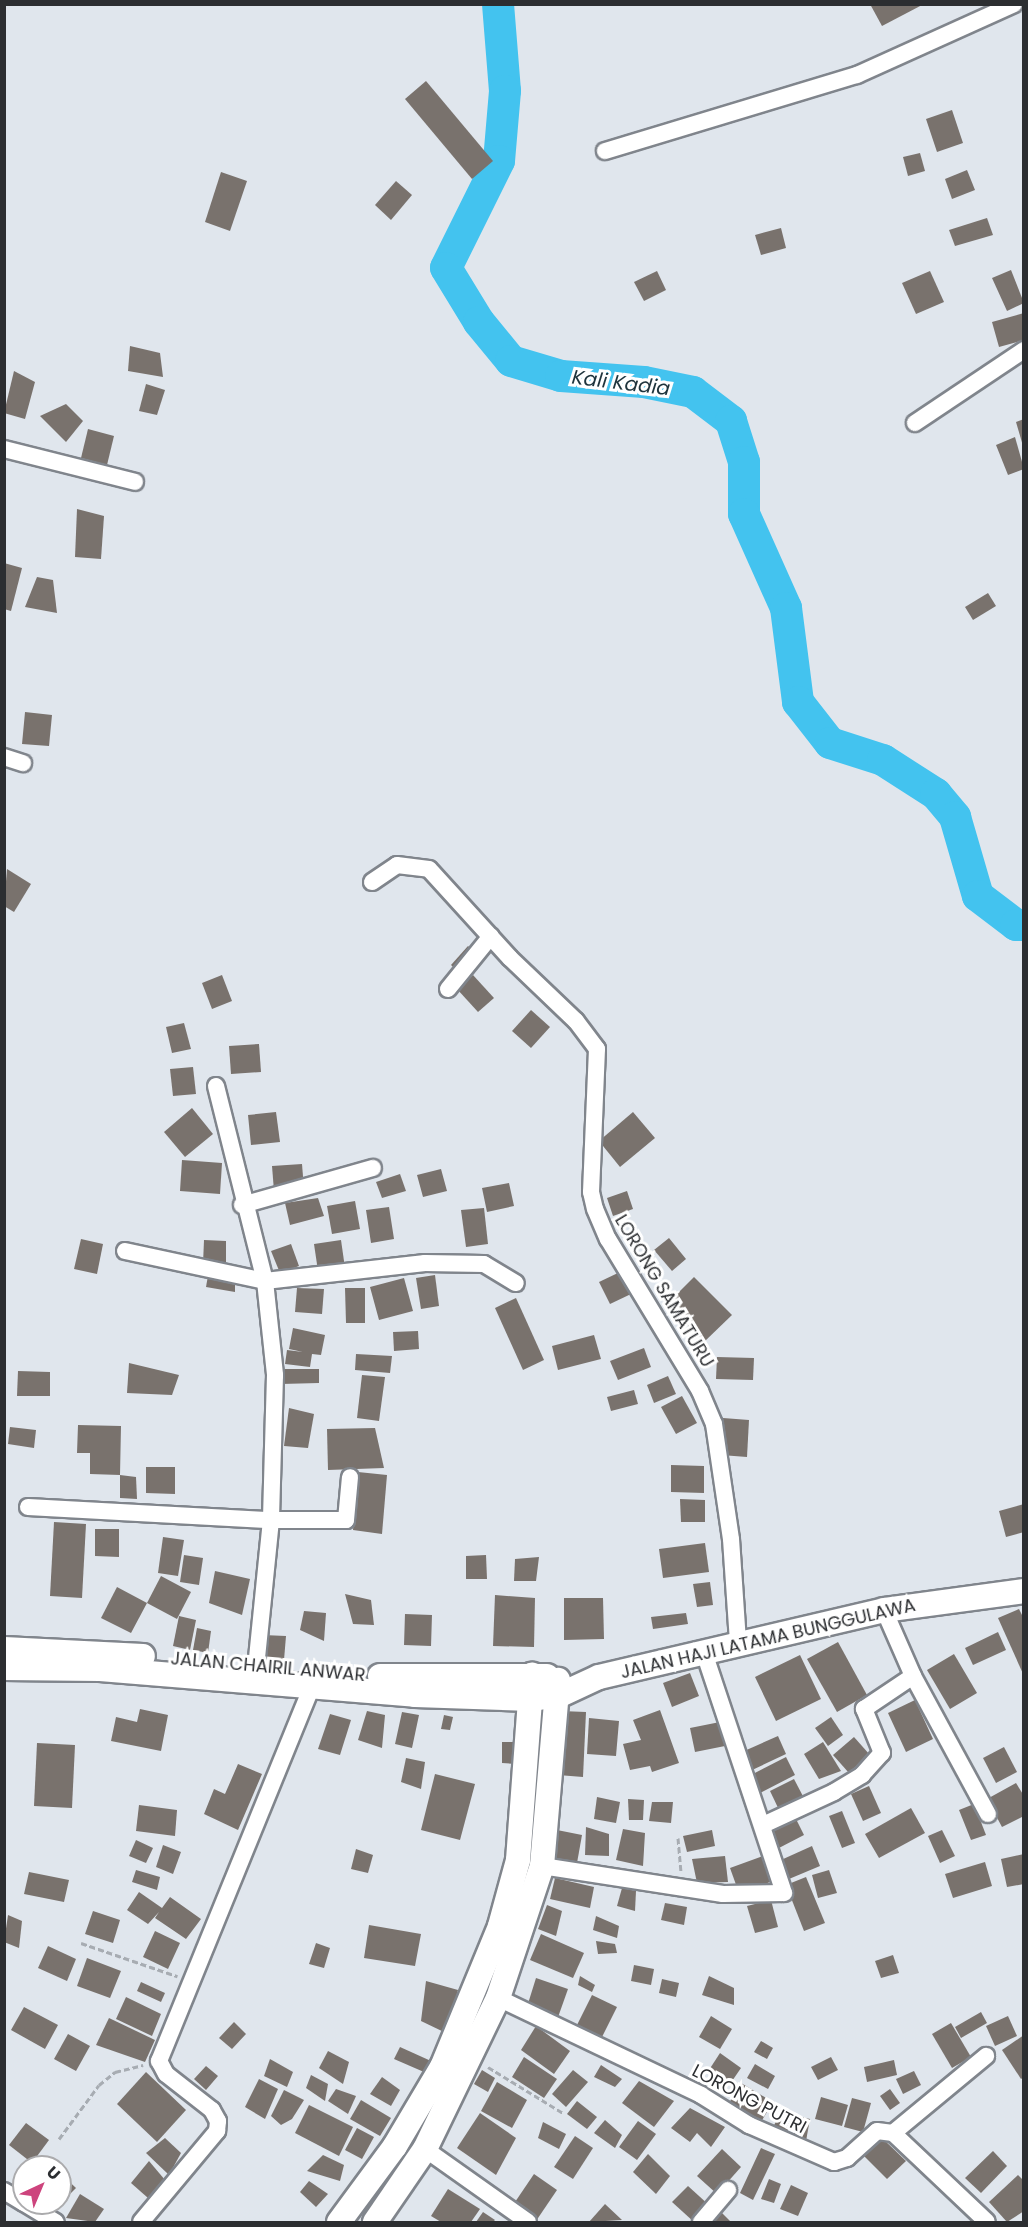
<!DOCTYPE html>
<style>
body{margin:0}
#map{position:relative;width:1028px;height:2227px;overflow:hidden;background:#e0e6ed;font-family:Poppins,sans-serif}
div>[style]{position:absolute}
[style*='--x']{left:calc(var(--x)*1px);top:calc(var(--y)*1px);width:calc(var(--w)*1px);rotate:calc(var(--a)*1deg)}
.river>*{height:32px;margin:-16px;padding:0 16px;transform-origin:16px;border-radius:16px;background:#43c3ef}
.building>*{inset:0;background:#79726d}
.path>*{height:3px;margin-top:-1.5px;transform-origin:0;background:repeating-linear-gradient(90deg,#a7acb2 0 6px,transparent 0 9px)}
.roads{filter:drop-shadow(2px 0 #80858c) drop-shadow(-2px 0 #80858c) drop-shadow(0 2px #80858c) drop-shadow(0 -2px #80858c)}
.street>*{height:16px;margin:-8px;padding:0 8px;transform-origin:8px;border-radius:8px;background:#fff}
.secondary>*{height:24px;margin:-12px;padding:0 12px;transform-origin:12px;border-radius:12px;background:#fff}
span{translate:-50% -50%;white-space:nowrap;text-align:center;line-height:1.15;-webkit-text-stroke:6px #fff;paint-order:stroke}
.street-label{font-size:18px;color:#2c2e31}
.water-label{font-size:20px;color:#1f343d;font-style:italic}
.frame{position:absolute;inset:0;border:6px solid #2c2e31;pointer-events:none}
.north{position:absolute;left:12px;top:2155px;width:60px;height:60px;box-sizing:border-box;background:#fff;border:2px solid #ababad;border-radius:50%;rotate:44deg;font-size:16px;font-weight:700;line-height:24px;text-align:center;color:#2c2e31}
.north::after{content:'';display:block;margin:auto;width:21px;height:27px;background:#cd447d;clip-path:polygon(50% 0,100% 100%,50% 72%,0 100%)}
</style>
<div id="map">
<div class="river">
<i style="--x:498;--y:4;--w:87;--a:85.4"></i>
<i style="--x:505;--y:91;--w:70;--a:94.9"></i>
<i style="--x:499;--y:161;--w:119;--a:116.4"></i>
<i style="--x:446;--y:268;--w:63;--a:58.6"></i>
<i style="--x:479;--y:322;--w:50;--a:50.6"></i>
<i style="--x:511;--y:361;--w:52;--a:16.7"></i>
<i style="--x:561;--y:376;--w:83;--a:4.1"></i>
<i style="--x:644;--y:382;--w:50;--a:11.5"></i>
<i style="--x:693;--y:392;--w:48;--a:37.3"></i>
<i style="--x:731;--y:421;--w:43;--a:72.4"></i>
<i style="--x:744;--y:462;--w:52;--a:90"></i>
<i style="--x:744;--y:514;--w:103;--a:65.9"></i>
<i style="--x:786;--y:608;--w:95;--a:82.7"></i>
<i style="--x:798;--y:702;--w:52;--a:52"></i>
<i style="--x:830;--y:743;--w:56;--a:17.8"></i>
<i style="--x:883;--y:760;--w:63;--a:32.7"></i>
<i style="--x:936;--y:794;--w:30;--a:50"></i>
<i style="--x:955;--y:817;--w:82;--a:73.8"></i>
<i style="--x:978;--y:896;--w:48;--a:37.3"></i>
<i style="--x:1016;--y:925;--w:8;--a:0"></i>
</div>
<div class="building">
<i style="clip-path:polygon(870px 4px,924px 4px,882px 26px)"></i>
<i style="clip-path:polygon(426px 81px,493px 161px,472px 179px,405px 99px)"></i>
<i style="clip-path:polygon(952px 110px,963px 143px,937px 152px,926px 119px)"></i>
<i style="clip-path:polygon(920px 153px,925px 171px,908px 176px,903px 157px)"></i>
<i style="clip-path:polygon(967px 170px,975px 190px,952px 199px,945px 179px)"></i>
<i style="clip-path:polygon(221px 172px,247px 181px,230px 231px,205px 222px)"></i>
<i style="clip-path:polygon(396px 181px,412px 195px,391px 220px,375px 205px)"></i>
<i style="clip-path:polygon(987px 218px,993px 235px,955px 246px,949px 230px)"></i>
<i style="clip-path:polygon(781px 228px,786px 248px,761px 255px,755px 235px)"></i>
<i style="clip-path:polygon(1011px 270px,1024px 303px,1007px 311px,992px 278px)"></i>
<i style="clip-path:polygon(657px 271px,666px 290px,644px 301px,634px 282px)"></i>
<i style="clip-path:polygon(930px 271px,944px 302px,916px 314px,902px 283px)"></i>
<i style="clip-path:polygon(1024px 313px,1024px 340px,999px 347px,992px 322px)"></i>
<i style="clip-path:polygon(130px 346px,160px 353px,163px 377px,128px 371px)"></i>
<i style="clip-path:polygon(14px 371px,35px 382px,25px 419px,4px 413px)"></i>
<i style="clip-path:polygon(146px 384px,165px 390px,157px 415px,139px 411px)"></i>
<i style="clip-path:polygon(66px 404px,83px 421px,66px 442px,40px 416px)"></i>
<i style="clip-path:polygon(1024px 419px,1024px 445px,1023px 446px,1016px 422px)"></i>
<i style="clip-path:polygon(88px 429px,114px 436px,107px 465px,81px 458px)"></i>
<i style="clip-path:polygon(1015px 437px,1024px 469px,1008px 475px,996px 445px)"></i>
<i style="clip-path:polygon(77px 509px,104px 516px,101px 559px,75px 557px)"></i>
<i style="clip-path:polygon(4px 563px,22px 568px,11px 611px,4px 609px)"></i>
<i style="clip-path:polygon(37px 577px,53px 580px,57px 613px,25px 607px)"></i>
<i style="clip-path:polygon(988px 593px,996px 606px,973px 620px,965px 607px)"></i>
<i style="clip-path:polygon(25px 712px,52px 715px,49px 746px,22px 744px)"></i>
<i style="clip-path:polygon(7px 869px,31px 884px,14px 912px,4px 906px)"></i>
<i style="clip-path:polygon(468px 946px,482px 959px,464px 977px,451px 965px)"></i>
<i style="clip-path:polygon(222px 975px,232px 1001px,212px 1009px,202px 983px)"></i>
<i style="clip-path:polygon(473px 975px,494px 998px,478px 1012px,457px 989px)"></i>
<i style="clip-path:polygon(531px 1010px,550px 1027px,531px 1048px,512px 1031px)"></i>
<i style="clip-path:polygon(184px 1023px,191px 1049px,172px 1053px,166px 1027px)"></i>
<i style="clip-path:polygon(259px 1044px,261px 1072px,231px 1074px,229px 1046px)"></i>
<i style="clip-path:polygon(193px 1067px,196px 1094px,173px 1096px,170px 1069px)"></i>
<i style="clip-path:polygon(192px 1108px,213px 1134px,185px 1157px,164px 1132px)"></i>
<i style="clip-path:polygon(276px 1112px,280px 1142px,251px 1145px,248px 1115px)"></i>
<i style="clip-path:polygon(633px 1112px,655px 1138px,620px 1167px,599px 1141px)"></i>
<i style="clip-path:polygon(182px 1160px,222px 1163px,220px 1194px,180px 1191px)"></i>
<i style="clip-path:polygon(302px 1164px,304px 1189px,274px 1191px,272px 1166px)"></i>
<i style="clip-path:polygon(441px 1169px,447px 1191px,423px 1197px,417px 1175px)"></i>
<i style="clip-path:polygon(400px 1174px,406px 1191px,382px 1198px,376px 1182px)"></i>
<i style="clip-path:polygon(509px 1183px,514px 1206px,487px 1212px,482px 1188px)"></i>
<i style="clip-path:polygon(627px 1191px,633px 1209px,613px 1216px,607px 1198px)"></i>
<i style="clip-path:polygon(318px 1198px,324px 1216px,290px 1225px,285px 1203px)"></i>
<i style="clip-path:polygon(355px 1201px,360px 1229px,332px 1234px,327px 1206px)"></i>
<i style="clip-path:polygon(389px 1207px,394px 1239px,371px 1243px,366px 1210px)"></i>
<i style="clip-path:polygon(484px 1208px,488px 1244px,466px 1247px,461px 1210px)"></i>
<i style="clip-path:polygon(669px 1238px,686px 1259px,672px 1271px,654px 1250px)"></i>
<i style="clip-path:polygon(81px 1239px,103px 1244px,97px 1274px,74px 1269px)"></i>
<i style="clip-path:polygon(204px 1240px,226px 1241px,226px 1264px,203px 1264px)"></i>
<i style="clip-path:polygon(341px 1240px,345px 1268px,318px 1271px,314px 1244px)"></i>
<i style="clip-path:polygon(291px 1244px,299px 1266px,280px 1273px,271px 1251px)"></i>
<i style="clip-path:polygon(209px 1270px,235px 1278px,235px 1292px,206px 1287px)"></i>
<i style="clip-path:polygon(620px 1272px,631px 1294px,610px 1304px,599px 1282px)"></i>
<i style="clip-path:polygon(435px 1275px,439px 1306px,421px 1309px,416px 1278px)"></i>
<i style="clip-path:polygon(694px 1277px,732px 1315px,704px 1342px,667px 1304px)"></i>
<i style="clip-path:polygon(404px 1278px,413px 1311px,379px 1320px,370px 1287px)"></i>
<i style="clip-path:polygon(297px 1288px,324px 1289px,322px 1314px,295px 1312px)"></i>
<i style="clip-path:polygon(345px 1288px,365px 1288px,365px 1323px,346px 1323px)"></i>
<i style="clip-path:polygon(516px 1298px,544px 1360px,523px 1370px,495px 1308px)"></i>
<i style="clip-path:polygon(293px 1328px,325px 1335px,321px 1355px,312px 1354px,310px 1367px,285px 1364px,287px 1350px,303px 1352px,289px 1349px)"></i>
<i style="clip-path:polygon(418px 1331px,419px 1349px,394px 1351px,393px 1332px)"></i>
<i style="clip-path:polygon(594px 1335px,601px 1359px,558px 1370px,552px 1346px)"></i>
<i style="clip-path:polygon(644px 1348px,651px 1367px,618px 1380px,610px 1361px)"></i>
<i style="clip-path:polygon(356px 1354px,392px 1356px,390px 1373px,355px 1370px)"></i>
<i style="clip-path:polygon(717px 1357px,754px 1358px,753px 1380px,716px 1379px)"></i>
<i style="clip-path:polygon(129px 1363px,179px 1375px,172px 1395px,127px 1393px)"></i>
<i style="clip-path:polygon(280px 1369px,319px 1369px,319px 1383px,281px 1384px)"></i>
<i style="clip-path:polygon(18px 1371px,50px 1372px,50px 1396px,17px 1396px)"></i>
<i style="clip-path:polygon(362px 1375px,385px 1377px,379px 1421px,357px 1418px)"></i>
<i style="clip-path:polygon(668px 1376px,676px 1394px,654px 1403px,647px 1385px)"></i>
<i style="clip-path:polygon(634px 1390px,638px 1404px,611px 1411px,607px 1397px)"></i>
<i style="clip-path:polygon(682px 1396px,697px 1423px,676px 1434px,661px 1407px)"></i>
<i style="clip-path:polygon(289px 1408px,314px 1414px,308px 1448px,284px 1446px)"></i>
<i style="clip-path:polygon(723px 1418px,749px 1420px,747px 1457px,721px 1455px)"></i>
<i style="clip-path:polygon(78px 1425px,121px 1426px,120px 1475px,90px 1474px,90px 1453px,77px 1453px)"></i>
<i style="clip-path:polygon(10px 1427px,36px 1430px,34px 1448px,8px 1444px)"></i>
<i style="clip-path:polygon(375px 1428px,384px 1468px,328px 1470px,327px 1429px)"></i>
<i style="clip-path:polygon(671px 1465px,704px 1466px,704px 1493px,671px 1492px)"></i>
<i style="clip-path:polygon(146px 1467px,175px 1467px,175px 1494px,146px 1493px)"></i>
<i style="clip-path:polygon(358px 1472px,387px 1475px,382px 1534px,353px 1530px)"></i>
<i style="clip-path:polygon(120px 1475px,136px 1477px,137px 1499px,120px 1498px)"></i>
<i style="clip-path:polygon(680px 1499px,705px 1500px,705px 1522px,681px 1522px)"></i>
<i style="clip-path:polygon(1024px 1504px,1024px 1532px,1006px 1537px,999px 1511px)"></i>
<i style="clip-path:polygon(54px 1522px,86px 1524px,82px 1598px,50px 1596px)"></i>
<i style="clip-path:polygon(95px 1529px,119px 1529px,119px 1557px,95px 1556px)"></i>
<i style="clip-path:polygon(163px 1537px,184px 1540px,178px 1576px,158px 1573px)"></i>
<i style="clip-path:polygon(705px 1543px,709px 1572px,663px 1578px,659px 1549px)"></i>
<i style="clip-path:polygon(184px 1555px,203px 1558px,199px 1585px,180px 1582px)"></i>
<i style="clip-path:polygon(486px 1555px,487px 1579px,466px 1579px,466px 1556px)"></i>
<i style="clip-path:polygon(539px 1557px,536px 1581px,514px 1581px,515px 1559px)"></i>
<i style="clip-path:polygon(215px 1571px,250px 1579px,242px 1615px,209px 1603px)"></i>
<i style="clip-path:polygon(161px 1576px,191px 1592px,177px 1619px,147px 1603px)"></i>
<i style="clip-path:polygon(710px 1582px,713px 1605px,697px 1607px,693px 1584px)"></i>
<i style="clip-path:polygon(117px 1587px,147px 1603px,131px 1633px,101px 1618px)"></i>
<i style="clip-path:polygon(345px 1594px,371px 1600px,374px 1625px,353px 1624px)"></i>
<i style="clip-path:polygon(495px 1595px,535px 1598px,534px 1647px,493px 1646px)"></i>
<i style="clip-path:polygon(564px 1598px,603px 1598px,604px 1639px,564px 1640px)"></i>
<i style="clip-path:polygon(1019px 1609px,1024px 1619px,1024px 1676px,998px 1618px)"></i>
<i style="clip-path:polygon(304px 1611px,326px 1613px,324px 1641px,300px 1630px)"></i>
<i style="clip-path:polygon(686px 1613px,688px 1624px,653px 1629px,651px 1617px)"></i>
<i style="clip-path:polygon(405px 1614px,432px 1615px,431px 1646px,404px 1645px)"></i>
<i style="clip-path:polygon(179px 1616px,196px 1620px,190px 1650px,173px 1646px)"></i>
<i style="clip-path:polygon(197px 1628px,211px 1631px,208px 1653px,193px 1650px)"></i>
<i style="clip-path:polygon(998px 1632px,1006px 1650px,973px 1665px,965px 1648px)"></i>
<i style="clip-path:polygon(263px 1635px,286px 1636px,284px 1660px,262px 1658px)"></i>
<i style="clip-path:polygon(838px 1642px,867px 1695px,837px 1712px,807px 1659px)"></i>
<i style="clip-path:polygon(954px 1654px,977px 1693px,950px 1709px,927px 1670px)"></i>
<i style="clip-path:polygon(800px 1655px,821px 1699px,776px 1721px,755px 1677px)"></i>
<i style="clip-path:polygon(690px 1673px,699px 1696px,672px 1707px,663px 1683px)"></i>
<i style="clip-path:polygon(915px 1700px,933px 1739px,906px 1752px,888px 1713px)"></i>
<i style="clip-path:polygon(140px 1709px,168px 1715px,161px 1751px,111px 1741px,116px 1717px,137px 1722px)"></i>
<i style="clip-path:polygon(660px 1710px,679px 1763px,652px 1772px,650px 1766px,630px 1770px,623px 1744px,641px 1740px,633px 1720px)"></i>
<i style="clip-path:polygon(367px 1711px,385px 1715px,382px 1748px,358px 1740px)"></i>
<i style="clip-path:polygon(561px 1711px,586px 1712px,583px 1777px,558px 1775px)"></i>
<i style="clip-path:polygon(402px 1712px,419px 1715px,412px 1748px,395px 1744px)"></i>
<i style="clip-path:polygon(330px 1714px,351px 1720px,340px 1755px,318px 1749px)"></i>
<i style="clip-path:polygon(444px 1715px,453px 1717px,450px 1730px,441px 1729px)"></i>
<i style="clip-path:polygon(831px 1717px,843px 1735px,828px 1746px,815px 1728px)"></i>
<i style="clip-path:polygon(589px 1718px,619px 1721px,616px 1756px,587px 1754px)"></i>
<i style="clip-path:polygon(720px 1722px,725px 1746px,695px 1752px,690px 1728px)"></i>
<i style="clip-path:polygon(778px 1736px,786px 1754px,750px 1771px,742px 1752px)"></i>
<i style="clip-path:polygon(854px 1737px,870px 1755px,849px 1773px,833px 1755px)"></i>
<i style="clip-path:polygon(502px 1742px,517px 1742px,516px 1764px,502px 1763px)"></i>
<i style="clip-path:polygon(823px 1742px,841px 1771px,819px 1779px,804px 1754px)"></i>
<i style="clip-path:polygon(37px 1743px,75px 1745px,72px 1808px,34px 1806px)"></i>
<i style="clip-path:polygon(1004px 1747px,1017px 1772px,996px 1783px,983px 1758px)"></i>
<i style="clip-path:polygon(786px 1757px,795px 1775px,760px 1793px,751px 1775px)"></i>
<i style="clip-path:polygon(406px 1758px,425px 1762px,421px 1789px,401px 1782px)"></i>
<i style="clip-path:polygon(238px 1764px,262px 1774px,238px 1830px,204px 1814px,214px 1789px,225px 1794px)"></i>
<i style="clip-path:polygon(435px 1774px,475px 1784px,460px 1840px,421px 1830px)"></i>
<i style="clip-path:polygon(794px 1779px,806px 1802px,781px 1814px,770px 1791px)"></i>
<i style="clip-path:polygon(1016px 1783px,1024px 1796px,1024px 1816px,1002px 1827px,987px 1799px)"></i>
<i style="clip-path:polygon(869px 1786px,881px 1813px,863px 1821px,851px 1794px)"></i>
<i style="clip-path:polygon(597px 1797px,620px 1802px,616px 1823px,594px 1819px)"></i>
<i style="clip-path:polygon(628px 1799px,644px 1800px,643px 1820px,629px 1820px)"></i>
<i style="clip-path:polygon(652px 1802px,673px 1802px,671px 1823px,649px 1821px)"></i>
<i style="clip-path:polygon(974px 1804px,986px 1835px,971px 1840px,959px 1810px)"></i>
<i style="clip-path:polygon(139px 1805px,177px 1810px,175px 1836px,136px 1831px)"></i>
<i style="clip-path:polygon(911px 1808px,925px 1833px,879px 1858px,865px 1834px)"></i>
<i style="clip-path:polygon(842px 1811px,855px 1843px,842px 1848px,829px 1816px)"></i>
<i style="clip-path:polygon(796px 1819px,804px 1835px,777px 1849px,769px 1833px)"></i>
<i style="clip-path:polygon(586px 1827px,609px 1834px,609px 1856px,585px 1855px)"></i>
<i style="clip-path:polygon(623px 1829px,645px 1833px,643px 1866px,616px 1860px)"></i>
<i style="clip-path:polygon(557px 1830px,582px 1835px,577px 1863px,552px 1859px)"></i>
<i style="clip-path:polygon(712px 1830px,715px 1846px,687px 1852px,683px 1836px)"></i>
<i style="clip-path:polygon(942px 1830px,955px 1856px,940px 1863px,928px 1836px)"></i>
<i style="clip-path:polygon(136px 1840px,153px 1848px,146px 1863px,129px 1856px)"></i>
<i style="clip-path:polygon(163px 1845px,181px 1852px,173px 1874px,156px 1867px)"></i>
<i style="clip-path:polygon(812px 1846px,820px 1866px,789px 1879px,781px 1860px)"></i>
<i style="clip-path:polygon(356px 1849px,373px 1855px,368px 1873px,351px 1869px)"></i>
<i style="clip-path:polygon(1024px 1854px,1024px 1884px,1007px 1887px,1001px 1859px)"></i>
<i style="clip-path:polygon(725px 1856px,728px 1882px,697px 1883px,692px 1859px)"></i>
<i style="clip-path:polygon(763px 1856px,773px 1881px,739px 1893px,730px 1868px)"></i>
<i style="clip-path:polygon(985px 1862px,992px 1886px,953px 1898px,945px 1874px)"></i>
<i style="clip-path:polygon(136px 1870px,160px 1877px,157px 1890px,132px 1882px)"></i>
<i style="clip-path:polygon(829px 1870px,837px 1893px,818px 1898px,812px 1875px)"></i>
<i style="clip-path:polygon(29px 1872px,69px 1880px,64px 1902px,24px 1894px)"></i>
<i style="clip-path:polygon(806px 1877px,825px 1923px,804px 1931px,786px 1885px)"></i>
<i style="clip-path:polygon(555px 1878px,594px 1887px,590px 1908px,550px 1899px)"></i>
<i style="clip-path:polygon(622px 1888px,636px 1891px,635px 1911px,617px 1906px)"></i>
<i style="clip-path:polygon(139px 1892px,162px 1908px,170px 1897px,201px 1919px,186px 1939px,155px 1918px,159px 1912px,148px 1924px,127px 1910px)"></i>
<i style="clip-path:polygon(771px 1900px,778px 1927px,755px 1933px,747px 1906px)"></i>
<i style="clip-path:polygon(665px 1903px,687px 1907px,684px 1925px,661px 1920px)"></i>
<i style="clip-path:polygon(547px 1905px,562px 1911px,556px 1936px,538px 1929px)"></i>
<i style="clip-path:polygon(93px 1911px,120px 1920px,113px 1943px,85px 1934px)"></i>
<i style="clip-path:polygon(8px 1915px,22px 1921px,19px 1948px,4px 1942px)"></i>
<i style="clip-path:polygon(596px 1916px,619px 1926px,617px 1938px,593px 1930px)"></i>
<i style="clip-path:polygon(369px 1925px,421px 1934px,415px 1966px,364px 1958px)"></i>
<i style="clip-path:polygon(155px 1931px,180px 1943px,168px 1969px,143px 1957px)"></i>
<i style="clip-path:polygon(541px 1934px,584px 1953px,573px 1978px,530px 1960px)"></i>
<i style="clip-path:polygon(596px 1941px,615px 1944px,617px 1953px,598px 1954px)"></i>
<i style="clip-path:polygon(316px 1943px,330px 1948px,324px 1968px,309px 1964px)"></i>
<i style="clip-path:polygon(48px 1946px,76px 1959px,67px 1981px,38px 1968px)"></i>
<i style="clip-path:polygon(893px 1955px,899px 1973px,881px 1978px,875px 1961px)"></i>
<i style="clip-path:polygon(87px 1958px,121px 1971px,110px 1998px,77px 1986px)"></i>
<i style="clip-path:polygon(634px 1965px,654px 1969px,651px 1985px,631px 1981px)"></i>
<i style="clip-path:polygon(580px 1976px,595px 1985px,592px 1992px,578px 1985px)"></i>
<i style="clip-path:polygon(709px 1976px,734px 1988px,734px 2005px,702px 1995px)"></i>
<i style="clip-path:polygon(536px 1978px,568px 1989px,557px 2020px,526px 2010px)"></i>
<i style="clip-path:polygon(662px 1979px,679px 1983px,676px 1997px,659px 1993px)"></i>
<i style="clip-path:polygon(426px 1981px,458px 1990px,446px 2033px,421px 2021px)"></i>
<i style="clip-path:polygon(141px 1982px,165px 1993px,161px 2002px,137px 1991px)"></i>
<i style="clip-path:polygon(592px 1995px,617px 2007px,600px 2041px,575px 2029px)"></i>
<i style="clip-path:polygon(126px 1997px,161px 2014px,152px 2036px,116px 2019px)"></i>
<i style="clip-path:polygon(24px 2007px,58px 2025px,45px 2049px,11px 2030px)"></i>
<i style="clip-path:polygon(981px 2012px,987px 2023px,961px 2038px,955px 2027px)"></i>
<i style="clip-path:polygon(711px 2016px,732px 2029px,720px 2049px,699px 2037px)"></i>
<i style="clip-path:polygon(1008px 2016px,1017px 2036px,995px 2046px,986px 2026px)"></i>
<i style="clip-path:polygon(109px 2018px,155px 2040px,145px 2062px,96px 2045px)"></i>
<i style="clip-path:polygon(234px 2022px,246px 2034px,232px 2049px,219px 2038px)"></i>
<i style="clip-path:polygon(951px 2023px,971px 2057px,952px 2068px,932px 2034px)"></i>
<i style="clip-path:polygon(536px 2026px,570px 2051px,554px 2074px,521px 2050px)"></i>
<i style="clip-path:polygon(68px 2034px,90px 2046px,76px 2071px,54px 2059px)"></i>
<i style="clip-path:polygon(1024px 2035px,1024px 2077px,1021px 2079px,1002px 2050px)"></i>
<i style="clip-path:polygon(761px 2041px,773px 2048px,767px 2059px,754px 2052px)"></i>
<i style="clip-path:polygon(400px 2047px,431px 2061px,424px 2072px,394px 2059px)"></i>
<i style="clip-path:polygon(328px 2051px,349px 2062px,343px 2084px,319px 2068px)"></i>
<i style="clip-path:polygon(720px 2053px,741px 2068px,730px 2084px,709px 2070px)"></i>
<i style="clip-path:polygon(524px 2057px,557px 2079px,544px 2098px,512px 2077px)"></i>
<i style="clip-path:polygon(831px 2057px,838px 2070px,818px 2080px,811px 2067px)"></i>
<i style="clip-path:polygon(270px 2059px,293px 2072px,287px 2087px,264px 2076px)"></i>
<i style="clip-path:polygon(894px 2060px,897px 2075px,867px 2082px,864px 2067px)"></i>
<i style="clip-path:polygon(755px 2064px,775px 2076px,768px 2089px,747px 2078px)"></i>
<i style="clip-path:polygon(601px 2065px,622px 2079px,615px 2087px,594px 2077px)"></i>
<i style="clip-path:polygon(206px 2066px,218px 2076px,206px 2090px,194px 2079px)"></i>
<i style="clip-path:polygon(482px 2070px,495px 2078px,488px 2092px,474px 2084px)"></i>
<i style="clip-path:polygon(573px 2070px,588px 2082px,566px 2107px,552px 2094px)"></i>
<i style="clip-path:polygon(914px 2071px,921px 2085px,903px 2094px,896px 2079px)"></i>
<i style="clip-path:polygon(146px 2072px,186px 2110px,157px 2142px,117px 2104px)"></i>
<i style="clip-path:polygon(311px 2075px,328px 2084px,325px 2101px,306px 2088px)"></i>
<i style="clip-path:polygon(382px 2077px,400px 2090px,391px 2106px,370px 2094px)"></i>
<i style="clip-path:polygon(259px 2079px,278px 2089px,265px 2119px,245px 2107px)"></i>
<i style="clip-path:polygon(639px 2081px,674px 2101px,654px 2127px,622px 2103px)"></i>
<i style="clip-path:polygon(497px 2082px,527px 2100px,512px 2128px,481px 2111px)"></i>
<i style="clip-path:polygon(741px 2083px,773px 2102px,761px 2122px,729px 2103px)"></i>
<i style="clip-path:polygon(336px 2089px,356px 2096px,348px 2114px,328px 2101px)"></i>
<i style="clip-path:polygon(890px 2089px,900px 2103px,890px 2110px,880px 2096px)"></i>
<i style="clip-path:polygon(284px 2090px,304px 2100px,292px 2119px,281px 2125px,271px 2116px)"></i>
<i style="clip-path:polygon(821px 2097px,848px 2105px,842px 2126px,815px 2119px)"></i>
<i style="clip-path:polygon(852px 2098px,871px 2103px,863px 2132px,844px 2127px)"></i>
<i style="clip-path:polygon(361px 2100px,391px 2118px,380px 2136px,350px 2119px)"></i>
<i style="clip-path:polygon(577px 2101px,597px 2117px,587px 2129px,567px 2114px)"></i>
<i style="clip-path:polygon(309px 2105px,353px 2127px,339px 2156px,295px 2133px)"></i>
<i style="clip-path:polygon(690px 2108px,725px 2127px,711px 2147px,697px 2133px,690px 2142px,671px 2128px)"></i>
<i style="clip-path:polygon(480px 2113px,516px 2138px,496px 2175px,457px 2148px)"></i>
<i style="clip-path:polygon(780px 2114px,793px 2120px,785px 2136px,772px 2129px)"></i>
<i style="clip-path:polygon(797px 2116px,810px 2119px,806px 2141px,793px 2138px)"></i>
<i style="clip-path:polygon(605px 2120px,622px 2135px,615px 2148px,594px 2133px)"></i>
<i style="clip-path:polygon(638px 2121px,656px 2134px,637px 2160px,619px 2147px)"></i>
<i style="clip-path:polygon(543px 2122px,566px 2134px,559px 2149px,538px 2138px)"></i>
<i style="clip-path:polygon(26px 2123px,49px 2140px,32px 2163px,9px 2145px)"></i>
<i style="clip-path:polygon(357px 2128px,374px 2137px,362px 2159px,345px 2150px)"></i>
<i style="clip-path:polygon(575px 2136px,593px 2148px,573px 2179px,554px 2167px)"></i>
<i style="clip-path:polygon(880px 2136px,906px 2161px,887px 2179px,862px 2154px)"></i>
<i style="clip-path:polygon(165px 2138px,181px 2153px,169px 2175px,146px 2153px)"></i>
<i style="clip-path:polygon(761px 2148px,775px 2154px,753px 2200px,740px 2193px)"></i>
<i style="clip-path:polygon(722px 2149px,741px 2167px,717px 2194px,697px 2176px)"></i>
<i style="clip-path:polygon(993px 2151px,1007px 2166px,981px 2193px,965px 2178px)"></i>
<i style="clip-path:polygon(648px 2154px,670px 2176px,656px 2194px,633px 2172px)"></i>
<i style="clip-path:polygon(323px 2155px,344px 2165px,340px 2181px,307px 2171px)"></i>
<i style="clip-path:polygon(149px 2161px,165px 2180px,148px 2198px,131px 2183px)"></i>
<i style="clip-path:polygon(60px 2173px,76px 2188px,60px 2204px)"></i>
<i style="clip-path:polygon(534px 2174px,557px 2190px,536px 2221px,513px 2205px)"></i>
<i style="clip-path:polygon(1018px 2175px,1024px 2181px,1024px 2211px,1007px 2222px,989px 2202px)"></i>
<i style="clip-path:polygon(769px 2179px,781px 2184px,774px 2203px,761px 2199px)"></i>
<i style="clip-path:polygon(309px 2181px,328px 2194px,316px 2207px,300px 2192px)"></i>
<i style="clip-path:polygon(791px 2185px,808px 2193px,798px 2216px,780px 2209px)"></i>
<i style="clip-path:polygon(688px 2186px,710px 2206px,694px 2222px,672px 2202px)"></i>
<i style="clip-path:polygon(448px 2189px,480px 2209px,471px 2222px,441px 2222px,431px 2216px)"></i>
<i style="clip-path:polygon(80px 2194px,104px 2209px,95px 2222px,66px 2218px)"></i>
<i style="clip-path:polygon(605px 2204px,622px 2220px,589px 2222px)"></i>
<i style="clip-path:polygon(720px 2211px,731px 2222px,709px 2222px)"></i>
<i style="clip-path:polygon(483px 2212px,495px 2220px,493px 2222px,476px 2222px)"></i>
</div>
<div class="path">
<i style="--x:678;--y:1838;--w:33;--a:85"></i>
<i style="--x:81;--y:1943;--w:102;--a:19"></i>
<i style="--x:488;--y:2067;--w:88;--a:31.5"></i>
<i style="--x:59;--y:2139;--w:67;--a:-53.5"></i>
<i style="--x:99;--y:2085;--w:21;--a:-39"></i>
<i style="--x:115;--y:2072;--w:29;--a:-14"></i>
</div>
<div class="roads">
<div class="street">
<i style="--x:605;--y:151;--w:263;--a:-16.8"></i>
<i style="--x:857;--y:75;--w:172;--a:-24.3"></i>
<i style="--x:915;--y:423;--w:131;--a:-33.8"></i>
<i style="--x:4;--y:449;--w:135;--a:14.1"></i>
<i style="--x:4;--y:757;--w:20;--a:18"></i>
<i style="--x:372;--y:882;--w:30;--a:-34"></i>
<i style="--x:397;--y:865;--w:32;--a:7"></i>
<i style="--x:429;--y:869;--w:120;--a:47.7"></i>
<i style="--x:510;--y:958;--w:91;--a:43.7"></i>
<i style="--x:576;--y:1021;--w:35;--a:53"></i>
<i style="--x:597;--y:1049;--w:143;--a:92.4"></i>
<i style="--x:591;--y:1192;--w:17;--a:77"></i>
<i style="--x:595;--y:1209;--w:33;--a:67"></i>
<i style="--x:608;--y:1239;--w:178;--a:58.8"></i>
<i style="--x:700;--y:1391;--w:36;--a:67"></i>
<i style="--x:714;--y:1424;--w:116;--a:81.6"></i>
<i style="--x:731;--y:1539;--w:104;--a:86.1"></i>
<i style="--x:448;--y:989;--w:68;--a:-50.9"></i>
<i style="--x:216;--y:1086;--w:201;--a:75.9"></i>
<i style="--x:265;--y:1281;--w:95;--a:83.9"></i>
<i style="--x:275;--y:1375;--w:145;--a:91.6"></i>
<i style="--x:271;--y:1520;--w:148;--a:95.8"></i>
<i style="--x:242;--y:1205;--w:136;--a:-15.8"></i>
<i style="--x:125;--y:1251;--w:143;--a:12.1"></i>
<i style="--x:265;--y:1281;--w:161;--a:-6.4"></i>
<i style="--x:425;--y:1263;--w:59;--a:1"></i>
<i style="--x:484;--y:1264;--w:37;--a:31"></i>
<i style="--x:28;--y:1507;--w:243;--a:3.1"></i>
<i style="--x:271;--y:1520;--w:75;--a:0"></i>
<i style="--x:346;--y:1520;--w:43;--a:-84.7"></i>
<i style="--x:913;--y:1676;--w:157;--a:61.5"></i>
<i style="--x:763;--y:1825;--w:78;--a:-24.9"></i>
<i style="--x:834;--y:1792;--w:33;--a:-31"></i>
<i style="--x:862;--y:1775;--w:30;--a:-48"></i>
<i style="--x:882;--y:1753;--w:48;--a:-112.2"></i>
<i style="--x:864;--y:1709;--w:59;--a:-34"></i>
<i style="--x:913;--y:1676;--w:72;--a:-113.7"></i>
<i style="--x:542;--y:1866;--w:183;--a:8.8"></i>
<i style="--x:723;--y:1894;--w:61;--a:-0.9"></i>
<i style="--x:784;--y:1893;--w:253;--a:-108.4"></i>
<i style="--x:498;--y:1998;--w:225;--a:25.5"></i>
<i style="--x:701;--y:2095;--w:57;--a:32"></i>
<i style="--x:749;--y:2125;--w:93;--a:23.5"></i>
<i style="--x:834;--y:2162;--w:14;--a:-17"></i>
<i style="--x:847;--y:2158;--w:40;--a:-42"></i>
<i style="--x:877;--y:2131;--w:16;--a:7"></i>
<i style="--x:893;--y:2133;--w:129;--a:43.4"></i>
<i style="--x:893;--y:2133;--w:121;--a:-39.6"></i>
<i style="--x:425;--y:2149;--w:126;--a:35.3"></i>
<i style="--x:4;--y:2191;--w:23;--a:31"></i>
<i style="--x:24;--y:2203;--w:37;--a:31"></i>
<i style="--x:141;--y:2222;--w:119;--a:-50.1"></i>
<i style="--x:217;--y:2131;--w:10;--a:-84"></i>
<i style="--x:218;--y:2121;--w:13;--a:-119"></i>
<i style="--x:212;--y:2110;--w:58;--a:-142"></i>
<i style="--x:166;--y:2074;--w:15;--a:-118"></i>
<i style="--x:159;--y:2061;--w:419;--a:-67.8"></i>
<i style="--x:701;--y:2222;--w:42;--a:-49.8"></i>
</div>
<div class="secondary">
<i style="--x:4;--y:1649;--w:139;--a:2.9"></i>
<i style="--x:4;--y:1668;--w:96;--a:0.6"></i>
<i style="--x:100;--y:1669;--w:316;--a:4.7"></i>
<i style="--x:415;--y:1695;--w:116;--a:2"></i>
<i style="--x:531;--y:1699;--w:29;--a:-8"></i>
<i style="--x:560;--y:1695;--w:43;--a:-24.8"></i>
<i style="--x:599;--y:1677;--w:293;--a:-13.2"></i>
<i style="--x:884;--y:1610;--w:141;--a:-7.7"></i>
<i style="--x:380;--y:1676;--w:167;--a:0"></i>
<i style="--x:339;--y:2222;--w:94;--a:-53.6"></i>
<i style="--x:395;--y:2146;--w:92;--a:-59.3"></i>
<i style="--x:442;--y:2067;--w:152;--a:-67.6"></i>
<i style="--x:500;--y:1926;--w:68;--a:-74.7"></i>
<i style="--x:518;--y:1860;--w:186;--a:-85.7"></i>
<i style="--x:375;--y:2222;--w:88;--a:-55.6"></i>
<i style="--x:425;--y:2149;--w:168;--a:-64.2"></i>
<i style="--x:498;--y:1998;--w:139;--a:-71.6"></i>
<i style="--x:542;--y:1866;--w:187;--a:-85.1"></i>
</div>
</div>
<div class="street-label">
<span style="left:664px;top:1291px;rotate:59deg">LORONG SAMATURU</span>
<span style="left:768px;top:1639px;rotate:-13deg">JALAN HAJI LATAMA BUNGGULAWA</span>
<span style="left:268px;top:1667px;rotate:5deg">JALAN CHAIRIL ANWAR</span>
<span style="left:749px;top:2099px;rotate:28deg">LORONG PUTRI</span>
</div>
<div class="water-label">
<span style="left:621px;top:383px;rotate:7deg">Kali Kadia</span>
</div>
<div class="frame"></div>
<div class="north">U</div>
</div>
